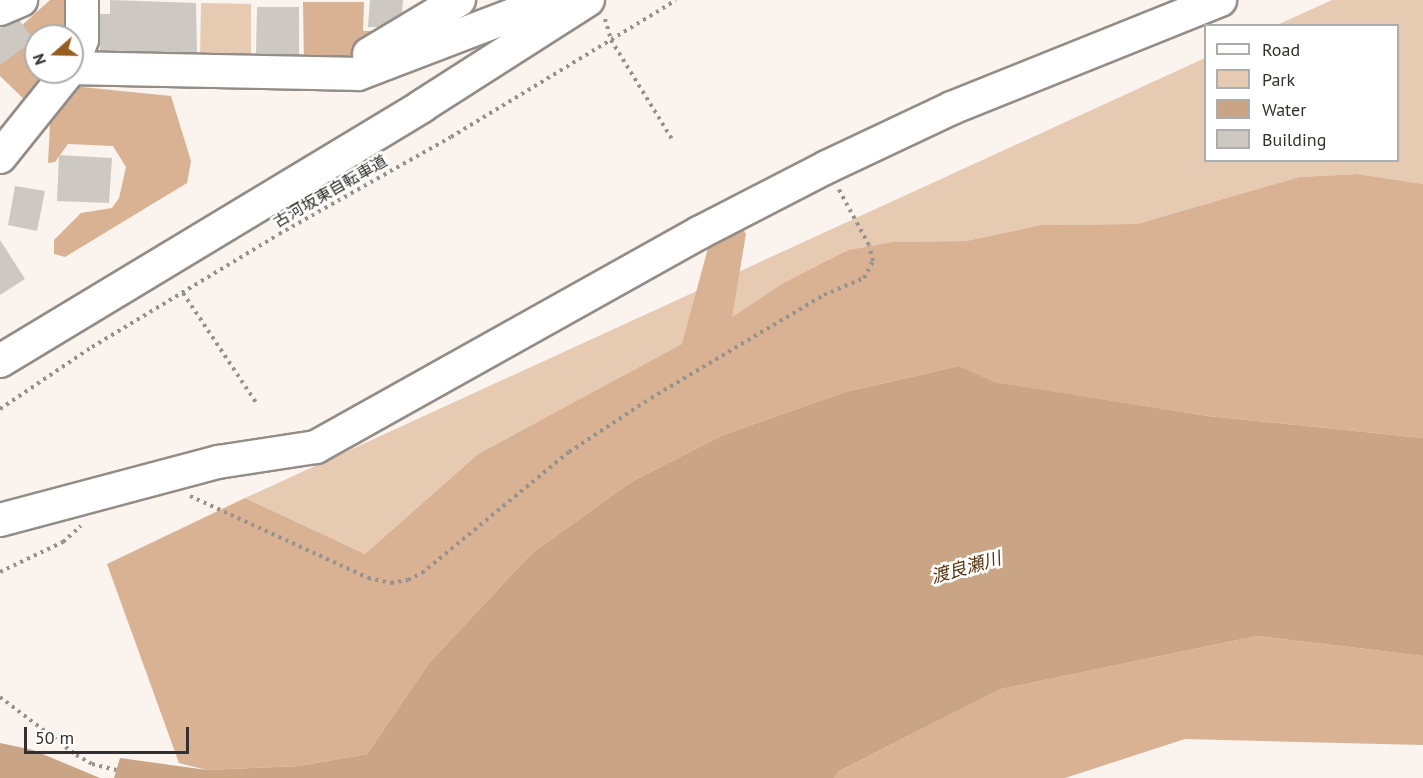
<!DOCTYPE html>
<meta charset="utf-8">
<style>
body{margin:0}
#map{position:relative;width:1423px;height:778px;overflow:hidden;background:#faf3ee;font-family:"PT Sans","Noto Sans JP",sans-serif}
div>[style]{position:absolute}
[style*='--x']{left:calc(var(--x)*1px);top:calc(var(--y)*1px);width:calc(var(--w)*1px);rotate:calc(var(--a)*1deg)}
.green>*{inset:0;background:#e7cab2}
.forest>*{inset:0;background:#d8b293}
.water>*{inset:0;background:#caa585}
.building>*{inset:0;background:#cec8c2}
.path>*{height:4px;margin-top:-2px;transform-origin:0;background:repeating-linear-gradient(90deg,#95918d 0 3px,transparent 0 7.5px)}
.roads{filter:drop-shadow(2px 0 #938c87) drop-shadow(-2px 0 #938c87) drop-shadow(0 2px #938c87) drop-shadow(0 -2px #938c87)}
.minor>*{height:32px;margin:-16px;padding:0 16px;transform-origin:16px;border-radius:16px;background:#fff}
span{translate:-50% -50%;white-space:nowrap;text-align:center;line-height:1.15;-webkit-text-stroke:5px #fff;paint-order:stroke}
.street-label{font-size:16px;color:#33312f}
.water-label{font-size:18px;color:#59340e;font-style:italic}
.legend{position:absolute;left:1204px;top:24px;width:195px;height:138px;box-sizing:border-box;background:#fff;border:2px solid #adadac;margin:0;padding:8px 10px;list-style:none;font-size:18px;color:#33312f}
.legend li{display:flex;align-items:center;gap:12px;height:30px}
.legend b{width:30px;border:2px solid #adadac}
.north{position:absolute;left:24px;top:24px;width:60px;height:60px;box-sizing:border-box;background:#fff;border:2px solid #adadac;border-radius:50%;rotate:250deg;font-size:16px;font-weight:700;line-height:24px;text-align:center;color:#33312f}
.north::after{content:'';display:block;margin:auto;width:21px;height:27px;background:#995c1f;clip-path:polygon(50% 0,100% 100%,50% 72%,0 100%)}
.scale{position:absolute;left:24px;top:727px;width:165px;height:27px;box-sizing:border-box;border:3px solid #33312f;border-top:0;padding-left:8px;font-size:18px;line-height:21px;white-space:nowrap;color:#33312f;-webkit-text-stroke:4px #fff;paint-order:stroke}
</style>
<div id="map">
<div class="green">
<i style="clip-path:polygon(1332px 0,1423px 0,1423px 184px,1357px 174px,1299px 177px,1137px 224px,1041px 225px,966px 241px,892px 242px,848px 250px,783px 283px,731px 318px,478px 454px,365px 554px,245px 498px,1205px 58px,1206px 160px,1398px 160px,1398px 26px,1277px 25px)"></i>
<i style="clip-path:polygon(201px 3px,251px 4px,251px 64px,200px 63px)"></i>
</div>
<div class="forest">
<i style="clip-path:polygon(50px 0,71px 0,69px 36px,36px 36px,36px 72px,53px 72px,29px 104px,0 76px,0 45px)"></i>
<i style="clip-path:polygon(303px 2px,364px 2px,363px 31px,394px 31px,332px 66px,304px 64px)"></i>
<i style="clip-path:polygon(72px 86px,171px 96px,191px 161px,187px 183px,65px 257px,54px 254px,54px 240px,81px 213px,112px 208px,119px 198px,126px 167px,113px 146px,68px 144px,55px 162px,48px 163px,51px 105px)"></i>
<i style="clip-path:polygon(1357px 174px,1423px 184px,1423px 438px,1208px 416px,993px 382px,959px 366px,845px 392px,723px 435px,631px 482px,531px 554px,429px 663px,367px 754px,299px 766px,207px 770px,179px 763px,107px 564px,245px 498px,365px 554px,478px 454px,682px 344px,711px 237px,738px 222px,746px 234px,732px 317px,783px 283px,848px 250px,892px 242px,966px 241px,1041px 225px,1137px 224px,1299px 177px)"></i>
<i style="clip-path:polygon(1257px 636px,1423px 656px,1423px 745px,1185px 739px,1065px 778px,834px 778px,839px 771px,1001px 689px)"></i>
</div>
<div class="water">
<i style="clip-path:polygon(959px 366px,994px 382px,1208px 416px,1423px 438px,1423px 656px,1257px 636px,1001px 689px,839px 771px,834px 778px,114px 778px,120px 758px,207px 770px,299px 766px,367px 754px,429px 663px,531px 554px,631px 482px,723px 435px,845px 392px)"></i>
<i style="clip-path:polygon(0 743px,33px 750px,100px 778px,0 778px)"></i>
</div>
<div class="building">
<i style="clip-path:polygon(110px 0,196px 3px,197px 53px,100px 51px,100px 14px,110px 14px)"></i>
<i style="clip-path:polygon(370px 0,403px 0,402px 13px,378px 27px,368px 27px)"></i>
<i style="clip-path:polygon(257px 7px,299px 7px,299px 55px,256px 54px)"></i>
<i style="clip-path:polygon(19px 20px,34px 40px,0 65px,0 28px)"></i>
<i style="clip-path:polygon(59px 155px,112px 158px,109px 203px,57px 201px)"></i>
<i style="clip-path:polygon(15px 186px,45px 191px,37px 231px,8px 225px)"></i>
<i style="clip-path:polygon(0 240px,25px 279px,0 295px)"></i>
</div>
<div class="path">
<i style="--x:605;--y:19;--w:22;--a:74"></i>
<i style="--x:611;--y:40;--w:116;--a:58.4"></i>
<i style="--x:183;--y:293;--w:133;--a:56.3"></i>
<i style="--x:0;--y:409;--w:111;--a:-34"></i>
<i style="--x:92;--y:347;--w:218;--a:-31.1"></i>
<i style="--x:279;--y:234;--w:197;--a:-29.4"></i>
<i style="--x:451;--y:137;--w:263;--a:-31.3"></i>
<i style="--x:190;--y:496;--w:196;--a:24.7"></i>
<i style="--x:368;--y:578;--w:24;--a:12"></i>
<i style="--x:391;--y:583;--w:17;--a:-10"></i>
<i style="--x:408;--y:580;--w:16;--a:-27"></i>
<i style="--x:422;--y:573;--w:190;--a:-39.5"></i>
<i style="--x:569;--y:452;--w:98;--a:-33.4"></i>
<i style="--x:651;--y:398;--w:201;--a:-30.8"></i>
<i style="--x:824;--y:295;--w:43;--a:-23"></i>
<i style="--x:864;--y:278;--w:19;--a:-62"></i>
<i style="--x:873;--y:261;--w:16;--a:-104"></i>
<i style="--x:869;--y:245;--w:65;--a:-118.5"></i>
<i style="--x:0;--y:572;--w:70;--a:-25.5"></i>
<i style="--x:63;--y:542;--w:24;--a:-42"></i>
<i style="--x:0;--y:697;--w:96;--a:37.3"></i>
<i style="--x:76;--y:755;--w:18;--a:29"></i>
<i style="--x:92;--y:764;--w:25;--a:14"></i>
</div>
<div class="roads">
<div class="minor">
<i style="--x:0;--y:9;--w:23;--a:-23"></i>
<i style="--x:369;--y:54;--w:105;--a:-31"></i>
<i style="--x:72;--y:67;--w:29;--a:-70"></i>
<i style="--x:82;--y:40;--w:40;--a:-90"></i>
<i style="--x:72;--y:68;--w:286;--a:1.2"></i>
<i style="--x:358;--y:74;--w:208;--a:-20.9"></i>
<i style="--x:0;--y:157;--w:109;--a:-51.3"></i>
<i style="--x:0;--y:361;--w:493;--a:-31.1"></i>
<i style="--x:422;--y:106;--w:197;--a:-32.6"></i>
<i style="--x:0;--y:520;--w:226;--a:-14.9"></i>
<i style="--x:218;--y:462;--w:99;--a:-8.7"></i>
<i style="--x:316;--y:447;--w:439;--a:-29.2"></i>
<i style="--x:699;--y:233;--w:144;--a:-27.3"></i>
<i style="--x:827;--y:167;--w:138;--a:-25.3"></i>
<i style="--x:952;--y:108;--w:289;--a:-21.9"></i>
</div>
</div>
<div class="street-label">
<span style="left:330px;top:191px;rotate:-30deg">古河坂東自転車道</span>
</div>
<div class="water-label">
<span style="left:966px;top:568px;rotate:-16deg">渡良瀬川</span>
</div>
<ul class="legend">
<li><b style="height:8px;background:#fff"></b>Road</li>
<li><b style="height:16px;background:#e7cab2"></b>Park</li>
<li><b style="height:16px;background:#caa585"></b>Water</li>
<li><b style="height:16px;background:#cec8c2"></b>Building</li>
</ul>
<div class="north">N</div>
<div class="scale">50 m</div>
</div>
